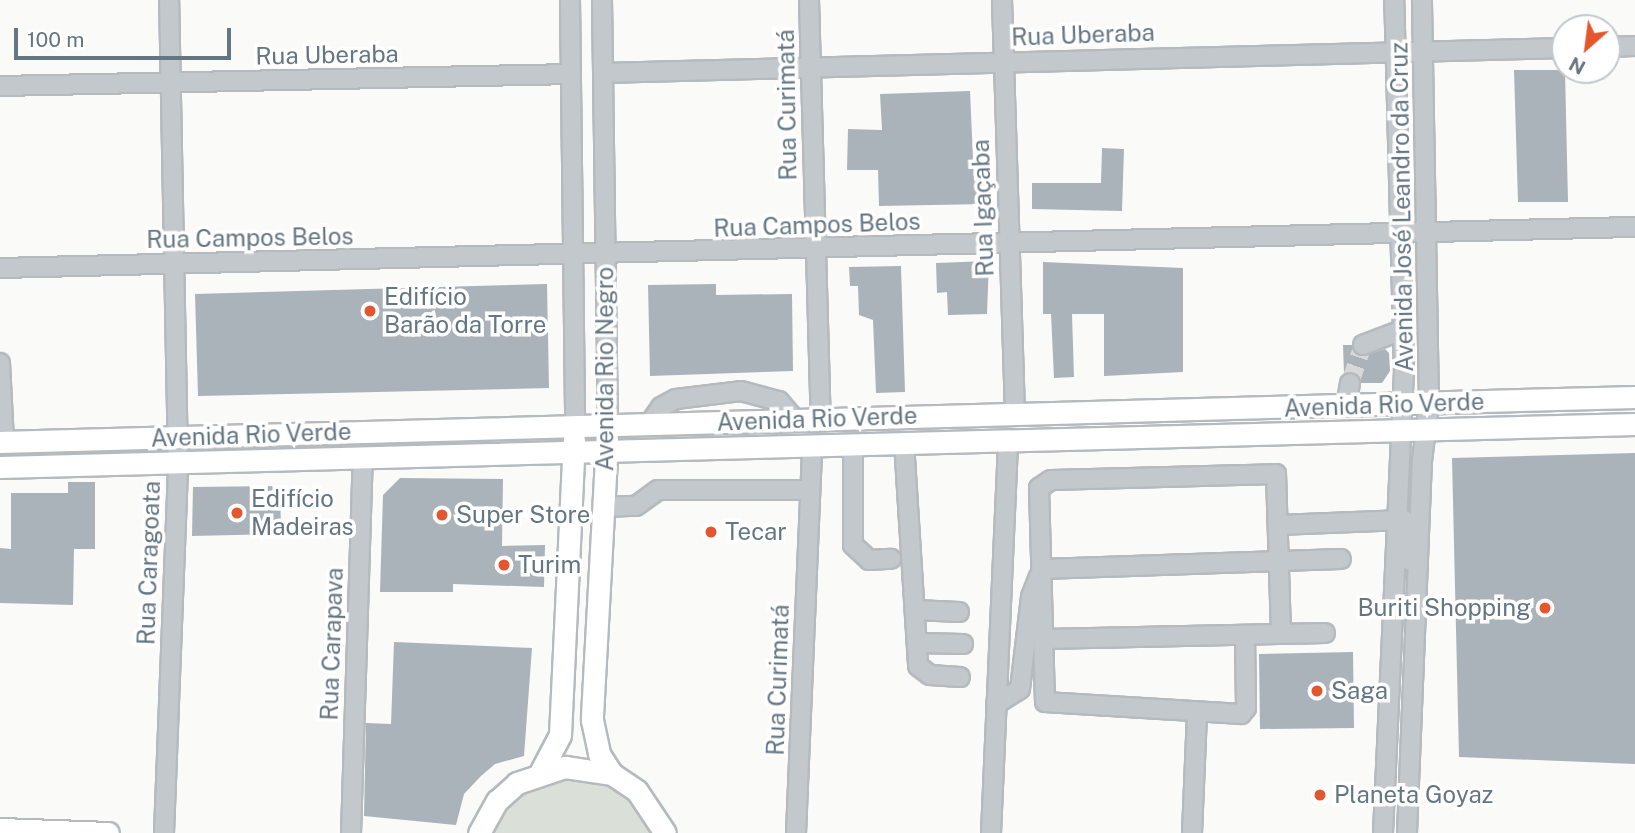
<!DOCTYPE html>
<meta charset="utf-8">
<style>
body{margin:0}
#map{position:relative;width:1635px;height:833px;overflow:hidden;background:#fafaf8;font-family:"Public Sans",sans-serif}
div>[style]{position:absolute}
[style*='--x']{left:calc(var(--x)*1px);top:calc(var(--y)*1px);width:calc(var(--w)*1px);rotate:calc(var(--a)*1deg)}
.green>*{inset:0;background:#dadfd7}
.building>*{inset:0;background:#aab3b9}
.minor-tunnel>*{height:18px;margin-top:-9px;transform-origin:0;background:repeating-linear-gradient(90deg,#d5d9db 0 18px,transparent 0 27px)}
.roads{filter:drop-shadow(2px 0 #b5babe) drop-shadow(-2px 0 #b5babe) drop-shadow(0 2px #b5babe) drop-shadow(0 -2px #b5babe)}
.minor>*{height:18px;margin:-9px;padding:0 9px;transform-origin:9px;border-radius:9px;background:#c3c8cc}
.major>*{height:21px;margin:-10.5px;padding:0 10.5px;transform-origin:10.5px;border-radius:10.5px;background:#fff}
.dots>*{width:19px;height:19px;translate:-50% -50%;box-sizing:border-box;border:4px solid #fff;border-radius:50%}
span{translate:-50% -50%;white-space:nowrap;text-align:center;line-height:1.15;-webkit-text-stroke:7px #fff;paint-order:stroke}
.street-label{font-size:24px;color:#657683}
.poi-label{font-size:24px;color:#657683}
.left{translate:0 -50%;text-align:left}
.right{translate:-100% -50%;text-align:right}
.north{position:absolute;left:1551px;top:14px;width:70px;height:70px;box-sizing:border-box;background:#fff;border:2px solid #c1c8cd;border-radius:50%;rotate:208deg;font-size:19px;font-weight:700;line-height:28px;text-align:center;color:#657683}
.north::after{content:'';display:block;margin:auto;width:24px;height:32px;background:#e4572e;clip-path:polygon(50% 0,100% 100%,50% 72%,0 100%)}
.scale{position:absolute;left:14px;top:28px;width:217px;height:32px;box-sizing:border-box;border:4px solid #657683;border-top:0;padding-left:9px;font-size:21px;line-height:24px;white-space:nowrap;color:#657683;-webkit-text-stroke:5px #fff;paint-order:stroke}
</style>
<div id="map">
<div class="green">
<i style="clip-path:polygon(549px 775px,611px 781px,637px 799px,658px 833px,487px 833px,498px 810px,521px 788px)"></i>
</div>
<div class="building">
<i style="clip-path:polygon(1514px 70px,1565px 70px,1568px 202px,1518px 202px)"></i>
<i style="clip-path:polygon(970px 91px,974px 181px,986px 180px,987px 204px,879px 206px,878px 170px,847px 170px,848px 129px,882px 130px,880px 94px)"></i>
<i style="clip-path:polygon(1102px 148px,1124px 149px,1122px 211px,1032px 209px,1032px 183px,1101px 183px)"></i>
<i style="clip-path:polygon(989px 261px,987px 314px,948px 315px,947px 292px,937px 293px,936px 263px)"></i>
<i style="clip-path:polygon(1043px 262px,1183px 268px,1183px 372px,1104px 376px,1104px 314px,1072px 314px,1074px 377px,1054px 378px,1051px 314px,1043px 314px)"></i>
<i style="clip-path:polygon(901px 266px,905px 392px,876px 393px,873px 320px,859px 315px,858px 286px,850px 286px,849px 267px)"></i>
<i style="clip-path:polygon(547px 284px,549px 388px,198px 396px,195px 294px)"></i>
<i style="clip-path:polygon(716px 284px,716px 295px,792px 294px,793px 371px,650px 376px,648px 285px)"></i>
<i style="clip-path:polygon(1343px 345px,1352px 345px,1361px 356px,1385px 349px,1389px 353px,1390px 371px,1382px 383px,1361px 383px,1357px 374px,1344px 374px)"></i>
<i style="clip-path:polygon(1635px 453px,1635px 764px,1459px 757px,1452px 458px)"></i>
<i style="clip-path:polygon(400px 478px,503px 479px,502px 546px,545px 545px,544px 587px,453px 584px,453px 592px,380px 592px,383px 495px)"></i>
<i style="clip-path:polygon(68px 482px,95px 482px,95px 549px,74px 549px,73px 605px,0 603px,0 548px,11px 549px,11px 493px,68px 493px)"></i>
<i style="clip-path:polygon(280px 486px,281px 534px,192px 536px,193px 487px)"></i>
<i style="clip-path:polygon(394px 642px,532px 648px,524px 756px,495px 764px,481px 776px,464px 794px,456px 825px,364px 816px,366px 723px,391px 724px)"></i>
<i style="clip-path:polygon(1353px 652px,1354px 728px,1260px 729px,1259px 654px)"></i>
</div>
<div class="minor-tunnel">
<i style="--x:1350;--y:383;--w:40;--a:-71.1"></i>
</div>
<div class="roads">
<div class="minor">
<i style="--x:570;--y:0;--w:425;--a:89.3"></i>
<i style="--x:602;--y:0;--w:425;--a:89.2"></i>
<i style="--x:809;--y:0;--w:418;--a:88.4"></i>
<i style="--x:1002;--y:0;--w:414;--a:88.2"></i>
<i style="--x:1607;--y:47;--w:28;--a:-2"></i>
<i style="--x:603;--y:73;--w:962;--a:-1.49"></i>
<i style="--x:0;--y:86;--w:571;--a:-1.2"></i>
<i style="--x:0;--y:268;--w:1636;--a:-1.44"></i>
<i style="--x:1363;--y:345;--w:42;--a:-21"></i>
<i style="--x:0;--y:363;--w:79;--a:87.1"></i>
<i style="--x:1346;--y:406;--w:23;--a:-80"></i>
<i style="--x:650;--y:423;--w:19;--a:-55"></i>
<i style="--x:661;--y:407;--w:17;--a:-28"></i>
<i style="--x:676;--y:399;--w:65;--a:-7"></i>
<i style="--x:741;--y:391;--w:39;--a:15"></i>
<i style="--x:779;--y:401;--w:23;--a:50"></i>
<i style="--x:904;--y:442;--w:224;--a:86.4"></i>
<i style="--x:918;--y:666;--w:15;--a:37"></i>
<i style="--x:930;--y:675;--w:30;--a:4"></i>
<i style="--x:853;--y:445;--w:100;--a:90"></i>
<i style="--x:853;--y:545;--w:22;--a:43"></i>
<i style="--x:869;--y:560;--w:22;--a:-3"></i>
<i style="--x:603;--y:507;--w:33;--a:-2"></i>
<i style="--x:636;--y:506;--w:27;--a:-36"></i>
<i style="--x:658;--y:490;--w:152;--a:0"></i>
<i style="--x:1278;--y:525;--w:126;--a:-2.3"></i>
<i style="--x:1404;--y:520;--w:38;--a:87"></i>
<i style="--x:1406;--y:558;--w:14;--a:30"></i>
<i style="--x:1042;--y:569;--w:299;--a:-1.9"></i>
<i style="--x:915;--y:610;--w:44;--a:2.6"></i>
<i style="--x:1245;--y:635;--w:73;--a:89.2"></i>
<i style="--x:1246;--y:708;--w:8;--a:130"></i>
<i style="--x:1241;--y:714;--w:196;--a:-176.5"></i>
<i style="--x:1045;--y:702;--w:214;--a:-91.6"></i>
<i style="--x:1039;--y:488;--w:14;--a:-34"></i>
<i style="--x:1051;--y:480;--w:225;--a:-1.5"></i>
<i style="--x:1276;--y:474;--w:160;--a:88.2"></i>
<i style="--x:1044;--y:639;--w:281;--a:-1.2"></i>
<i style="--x:917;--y:643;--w:46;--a:1.2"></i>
<i style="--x:996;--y:704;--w:28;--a:-32"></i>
<i style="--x:1020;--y:689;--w:93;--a:-83.2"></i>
<i style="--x:1031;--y:597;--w:22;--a:-69"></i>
<i style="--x:164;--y:833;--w:371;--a:-87.8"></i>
<i style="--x:178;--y:462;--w:462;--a:-91.1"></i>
<i style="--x:351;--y:833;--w:376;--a:-88.2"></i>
<i style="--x:796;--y:833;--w:387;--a:-87.6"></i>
<i style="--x:991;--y:833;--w:394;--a:-87.5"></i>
<i style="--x:1192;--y:833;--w:120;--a:-87.6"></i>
<i style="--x:1383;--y:833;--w:461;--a:-87.4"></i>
<i style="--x:1404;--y:372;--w:372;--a:-91.5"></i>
<i style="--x:1407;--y:833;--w:372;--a:-87.7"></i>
<i style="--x:1422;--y:461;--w:57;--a:-83"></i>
<i style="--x:1429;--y:404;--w:404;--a:-91"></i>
</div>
<div class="major">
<i style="--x:607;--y:439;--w:281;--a:93.1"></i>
<i style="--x:592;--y:720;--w:35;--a:78"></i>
<i style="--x:599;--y:754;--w:24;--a:57"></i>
<i style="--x:0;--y:442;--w:1636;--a:-1.58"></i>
<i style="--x:0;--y:467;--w:1636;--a:-1.51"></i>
<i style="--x:541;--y:771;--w:41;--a:-62.2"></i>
<i style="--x:560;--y:735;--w:296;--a:-87.3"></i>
<i style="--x:0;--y:829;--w:108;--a:2.1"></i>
<i style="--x:479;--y:833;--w:37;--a:-61"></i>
<i style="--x:497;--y:801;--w:27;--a:-42"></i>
<i style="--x:517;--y:783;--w:51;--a:-18.4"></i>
<i style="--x:565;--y:767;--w:48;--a:8.5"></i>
<i style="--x:612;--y:774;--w:30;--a:34"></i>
<i style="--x:637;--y:791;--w:50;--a:56.3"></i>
</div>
</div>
<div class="dots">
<i style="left:370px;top:311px;background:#e4572e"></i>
<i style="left:237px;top:513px;background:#e4572e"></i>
<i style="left:442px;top:515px;background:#e4572e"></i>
<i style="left:711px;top:532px;background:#e4572e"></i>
<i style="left:504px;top:565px;background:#e4572e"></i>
<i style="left:1545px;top:608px;background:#e4572e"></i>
<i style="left:1317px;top:691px;background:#e4572e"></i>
<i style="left:1320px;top:795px;background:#e4572e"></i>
</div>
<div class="street-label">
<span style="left:1083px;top:35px;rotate:-2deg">Rua Uberaba</span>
<span style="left:327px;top:55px;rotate:-1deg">Rua Uberaba</span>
<span style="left:787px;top:105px;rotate:-91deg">Rua Curimatá</span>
<span style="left:1402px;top:207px;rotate:-91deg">Avenida José Leandro da Cruz</span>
<span style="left:983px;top:208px;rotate:-92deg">Rua Igaçaba</span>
<span style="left:817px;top:225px;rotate:-2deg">Rua Campos Belos</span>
<span style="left:250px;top:238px;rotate:-1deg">Rua Campos Belos</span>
<span style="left:605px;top:369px;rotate:-90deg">Avenida Rio Negro</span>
<span style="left:1384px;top:405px;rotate:-2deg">Avenida Rio Verde</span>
<span style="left:817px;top:419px;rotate:-2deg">Avenida Rio Verde</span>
<span style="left:251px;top:435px;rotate:-2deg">Avenida Rio Verde</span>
<span style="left:149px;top:563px;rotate:-88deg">Rua Caragoata</span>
<span style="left:332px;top:644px;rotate:-88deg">Rua Carapava</span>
<span style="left:778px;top:680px;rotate:-88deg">Rua Curimatá</span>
</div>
<div class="poi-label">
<span class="left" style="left:384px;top:311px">Edifício<br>Barão da Torre</span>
<span class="left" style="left:251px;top:513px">Edifício<br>Madeiras</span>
<span class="left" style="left:456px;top:515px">Super Store</span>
<span class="left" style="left:725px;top:532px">Tecar</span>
<span class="left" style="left:518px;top:565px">Turim</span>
<span class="right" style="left:1531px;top:608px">Buriti Shopping</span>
<span class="left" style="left:1331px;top:691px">Saga</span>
<span class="left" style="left:1334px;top:795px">Planeta Goyaz</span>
</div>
<div class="north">N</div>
<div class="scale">100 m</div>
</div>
